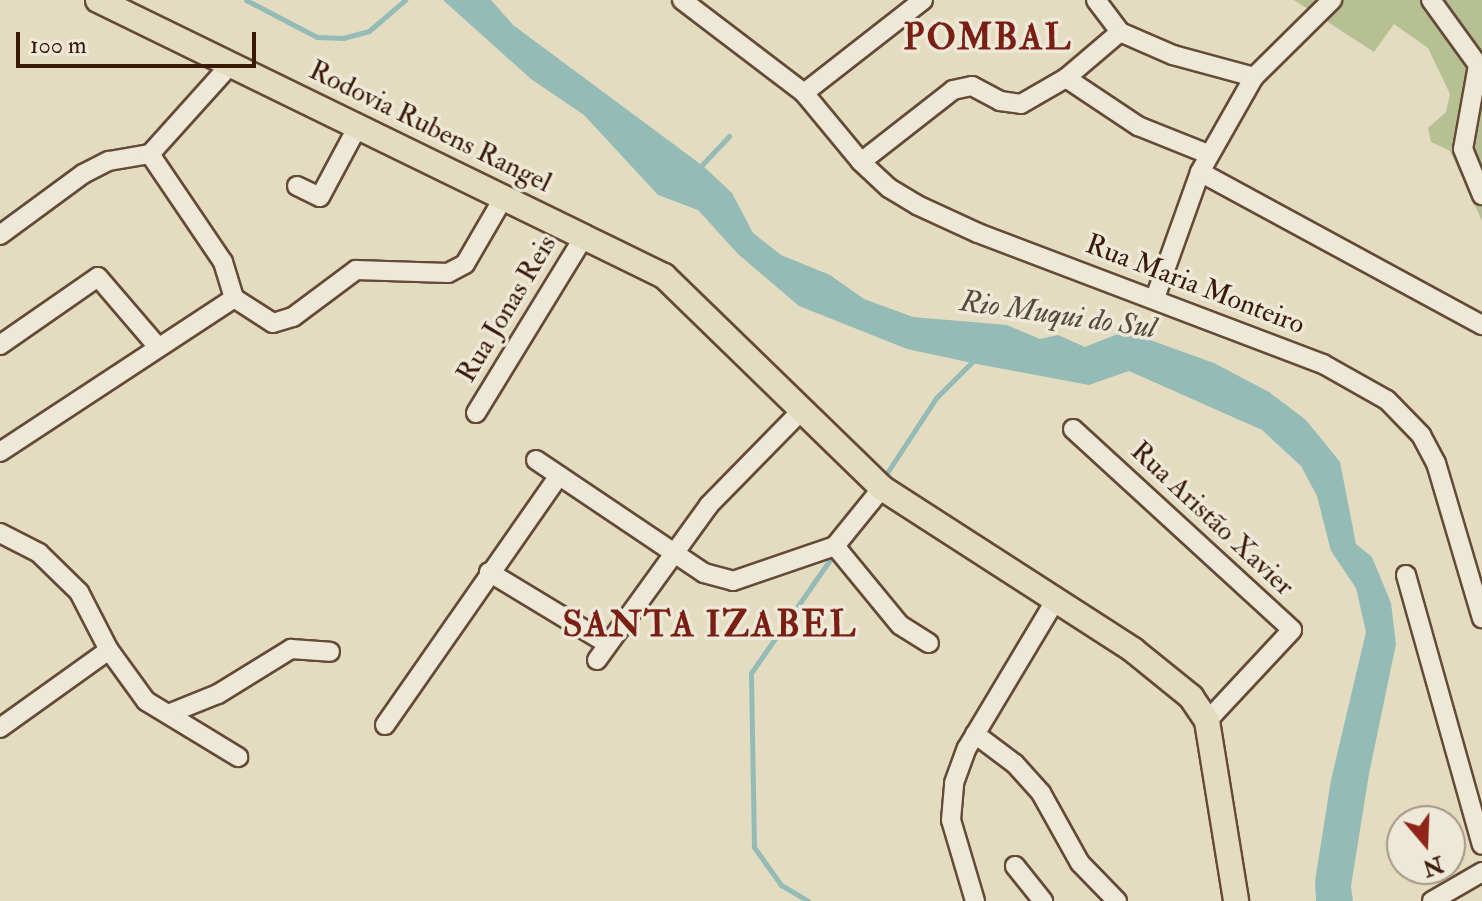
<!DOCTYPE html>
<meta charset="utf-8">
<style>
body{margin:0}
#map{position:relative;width:1482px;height:901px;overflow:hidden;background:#e4dcc1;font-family:"IM FELL Double Pica",serif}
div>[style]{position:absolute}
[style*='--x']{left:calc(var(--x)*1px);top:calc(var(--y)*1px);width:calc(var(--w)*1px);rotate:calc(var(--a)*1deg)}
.green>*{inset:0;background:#b6c092}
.water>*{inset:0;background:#95bbb6}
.stream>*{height:5px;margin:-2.5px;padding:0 2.5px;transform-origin:2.5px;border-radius:2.5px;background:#95bbb6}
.roads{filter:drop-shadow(2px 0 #654a37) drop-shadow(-2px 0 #654a37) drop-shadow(0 2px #654a37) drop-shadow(0 -2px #654a37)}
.minor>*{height:18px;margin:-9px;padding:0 9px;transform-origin:9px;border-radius:9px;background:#ede8d7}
.major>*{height:24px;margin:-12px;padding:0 12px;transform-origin:12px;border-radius:12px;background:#e4dcc1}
span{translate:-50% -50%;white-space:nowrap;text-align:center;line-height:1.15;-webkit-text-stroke:7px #ede8d7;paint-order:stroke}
.street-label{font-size:28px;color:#3b1909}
.water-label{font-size:30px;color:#564a3d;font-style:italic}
.district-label{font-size:36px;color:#7a1f14;font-weight:700;letter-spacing:2px}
.north{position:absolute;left:1386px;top:805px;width:80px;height:80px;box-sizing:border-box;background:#ede8d7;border:2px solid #a69585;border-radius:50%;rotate:161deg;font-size:22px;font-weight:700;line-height:32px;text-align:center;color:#3b1909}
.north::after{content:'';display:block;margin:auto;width:28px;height:36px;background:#8f2418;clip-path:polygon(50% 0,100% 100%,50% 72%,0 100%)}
.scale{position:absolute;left:16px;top:32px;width:240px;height:36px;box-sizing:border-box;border:4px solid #3b1909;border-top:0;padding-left:10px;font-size:24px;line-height:28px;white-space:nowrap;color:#3b1909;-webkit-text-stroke:6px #ede8d7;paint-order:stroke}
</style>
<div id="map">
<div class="green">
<i style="clip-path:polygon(1294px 0,1482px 0,1482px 221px,1450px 151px,1431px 142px,1428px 128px,1446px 112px,1450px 94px,1428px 48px,1394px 24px,1374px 52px)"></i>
</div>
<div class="water">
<i style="clip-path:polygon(443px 0,491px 0,513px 25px,703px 166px,732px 193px,753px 233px,781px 255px,830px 275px,864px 299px,913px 317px,1007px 325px,1040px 339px,1058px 335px,1085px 347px,1125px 331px,1214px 363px,1269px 392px,1306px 420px,1340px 462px,1356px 544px,1372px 557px,1391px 603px,1396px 644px,1369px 774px,1351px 886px,1353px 901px,1316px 901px,1315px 881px,1331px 780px,1366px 632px,1356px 588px,1331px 551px,1317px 496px,1301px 466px,1262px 430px,1129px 371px,1089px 385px,977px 364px,907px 349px,799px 306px,738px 254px,698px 210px,658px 195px,584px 115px,531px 79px)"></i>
</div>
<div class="stream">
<i style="--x:246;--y:0;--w:80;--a:27.5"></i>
<i style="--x:317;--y:37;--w:26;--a:2"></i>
<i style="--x:343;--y:38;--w:27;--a:-15"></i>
<i style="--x:369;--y:31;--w:48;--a:-40.7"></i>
<i style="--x:699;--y:168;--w:44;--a:-46.8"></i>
<i style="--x:883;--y:479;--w:97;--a:-56.8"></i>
<i style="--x:936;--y:398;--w:52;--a:-45"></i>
<i style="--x:808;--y:901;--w:31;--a:-149"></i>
<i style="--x:781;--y:885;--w:47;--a:-125.4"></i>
<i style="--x:754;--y:847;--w:174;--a:-91"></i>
<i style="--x:751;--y:673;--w:149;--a:-55.1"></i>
</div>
<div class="roads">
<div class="minor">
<i style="--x:682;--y:0;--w:153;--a:37.3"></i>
<i style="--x:804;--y:93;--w:89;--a:50.4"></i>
<i style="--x:861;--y:162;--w:38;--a:43"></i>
<i style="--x:889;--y:188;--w:33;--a:31"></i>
<i style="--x:917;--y:205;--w:67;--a:24.7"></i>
<i style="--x:978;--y:233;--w:369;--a:20.8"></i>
<i style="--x:1323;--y:364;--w:73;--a:29.4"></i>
<i style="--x:1387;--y:400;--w:49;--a:45.8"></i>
<i style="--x:1421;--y:435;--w:32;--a:62"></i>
<i style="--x:1436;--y:463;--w:162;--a:73.5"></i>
<i style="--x:1096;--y:0;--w:40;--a:53"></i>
<i style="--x:1120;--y:32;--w:58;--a:23.5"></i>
<i style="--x:1173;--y:55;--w:84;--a:15.2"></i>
<i style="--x:1431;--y:0;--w:80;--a:54.1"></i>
<i style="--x:1478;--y:65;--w:85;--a:100.1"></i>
<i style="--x:1463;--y:149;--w:50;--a:67.6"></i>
<i style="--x:1066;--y:78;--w:87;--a:33.7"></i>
<i style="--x:1138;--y:126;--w:75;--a:21.8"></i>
<i style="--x:804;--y:93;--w:151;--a:-38"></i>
<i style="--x:861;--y:162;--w:117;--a:-38"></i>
<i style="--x:953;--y:90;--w:19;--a:-12"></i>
<i style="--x:972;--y:86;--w:32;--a:28"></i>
<i style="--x:1000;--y:101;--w:21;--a:8"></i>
<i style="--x:1021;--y:104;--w:52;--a:-30"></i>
<i style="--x:1066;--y:78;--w:71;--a:-40.4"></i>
<i style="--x:1200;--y:172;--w:321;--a:28.5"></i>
<i style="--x:297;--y:186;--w:25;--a:26"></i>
<i style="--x:320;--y:197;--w:81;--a:-61.8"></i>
<i style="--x:0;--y:235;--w:103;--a:-36.3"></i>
<i style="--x:83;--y:174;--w:29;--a:-27"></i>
<i style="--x:109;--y:161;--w:42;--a:-9.7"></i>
<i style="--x:150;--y:154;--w:121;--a:-48"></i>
<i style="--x:234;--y:298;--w:46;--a:32.7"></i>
<i style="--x:273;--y:323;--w:21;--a:-17"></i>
<i style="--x:293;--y:317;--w:79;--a:-36.7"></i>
<i style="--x:356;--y:270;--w:92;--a:1.9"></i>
<i style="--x:448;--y:273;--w:19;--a:-28"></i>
<i style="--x:465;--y:264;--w:78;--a:-59.8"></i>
<i style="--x:1155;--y:298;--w:134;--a:-70.3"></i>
<i style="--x:1200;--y:172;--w:109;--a:-60.4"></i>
<i style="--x:1254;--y:77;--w:110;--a:-44.6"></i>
<i style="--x:0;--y:345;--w:119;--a:-34.8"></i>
<i style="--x:98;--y:277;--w:92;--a:49.4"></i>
<i style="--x:476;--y:413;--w:209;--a:-58.5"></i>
<i style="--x:1073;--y:429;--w:297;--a:42.5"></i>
<i style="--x:1292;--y:630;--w:125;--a:133"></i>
<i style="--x:0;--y:452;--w:280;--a:-33.3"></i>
<i style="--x:234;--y:298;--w:38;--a:-107"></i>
<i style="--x:223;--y:262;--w:130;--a:-124.1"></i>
<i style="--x:536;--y:460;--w:202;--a:33.9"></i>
<i style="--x:704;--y:573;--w:30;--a:15"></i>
<i style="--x:733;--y:581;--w:108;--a:-18.9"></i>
<i style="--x:835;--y:546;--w:75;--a:-51"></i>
<i style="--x:0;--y:533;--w:44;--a:27.1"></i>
<i style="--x:39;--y:553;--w:56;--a:44.3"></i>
<i style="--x:79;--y:592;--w:65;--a:62.7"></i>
<i style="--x:109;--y:650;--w:63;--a:54"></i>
<i style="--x:146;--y:701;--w:108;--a:31.3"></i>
<i style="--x:835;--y:546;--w:102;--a:50.6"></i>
<i style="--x:900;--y:625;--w:34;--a:32"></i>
<i style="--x:489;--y:572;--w:139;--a:31.2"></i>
<i style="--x:1406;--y:575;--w:280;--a:74.3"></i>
<i style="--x:597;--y:660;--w:191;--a:-54.1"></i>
<i style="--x:709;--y:505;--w:132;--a:-45.6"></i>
<i style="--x:168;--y:714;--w:54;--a:-21.8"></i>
<i style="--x:218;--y:694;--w:86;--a:-31.7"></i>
<i style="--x:291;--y:649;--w:39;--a:4"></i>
<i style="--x:385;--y:725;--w:304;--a:-55.1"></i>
<i style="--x:0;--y:728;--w:134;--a:-35.6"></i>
<i style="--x:975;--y:734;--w:50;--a:36.9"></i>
<i style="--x:1015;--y:764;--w:39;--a:48"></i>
<i style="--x:1041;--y:793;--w:80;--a:60.9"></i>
<i style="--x:1080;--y:863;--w:53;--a:45.8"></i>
<i style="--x:1015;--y:866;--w:45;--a:51.3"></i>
<i style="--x:975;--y:901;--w:84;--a:-106.5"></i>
<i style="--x:951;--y:820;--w:37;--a:-85"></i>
<i style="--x:954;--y:783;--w:37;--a:-70"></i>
<i style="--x:967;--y:748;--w:174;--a:-59.1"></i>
<i style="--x:1432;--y:901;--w:58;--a:-30.1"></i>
</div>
<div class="major">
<i style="--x:98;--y:0;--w:630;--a:26"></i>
<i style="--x:664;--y:276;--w:304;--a:44.2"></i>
<i style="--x:882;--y:488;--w:299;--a:32.8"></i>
<i style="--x:1133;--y:650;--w:75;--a:39"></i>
<i style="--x:1191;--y:697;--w:29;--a:56"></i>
<i style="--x:1207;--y:721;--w:182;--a:80.8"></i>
</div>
</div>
<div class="street-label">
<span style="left:430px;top:127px;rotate:26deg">Rodovia Rubens Rangel</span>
<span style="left:1195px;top:285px;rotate:21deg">Rua Maria Monteiro</span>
<span style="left:507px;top:309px;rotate:-59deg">Rua Jonas Reis</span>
<span style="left:1212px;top:519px;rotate:43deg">Rua Aristão Xavier</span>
</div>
<div class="water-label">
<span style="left:1058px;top:315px;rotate:8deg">Rio Muqui do Sul</span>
</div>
<div class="district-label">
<span style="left:988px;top:38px">POMBAL</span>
<span style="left:710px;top:625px">SANTA IZABEL</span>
</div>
<div class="north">N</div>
<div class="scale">100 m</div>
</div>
